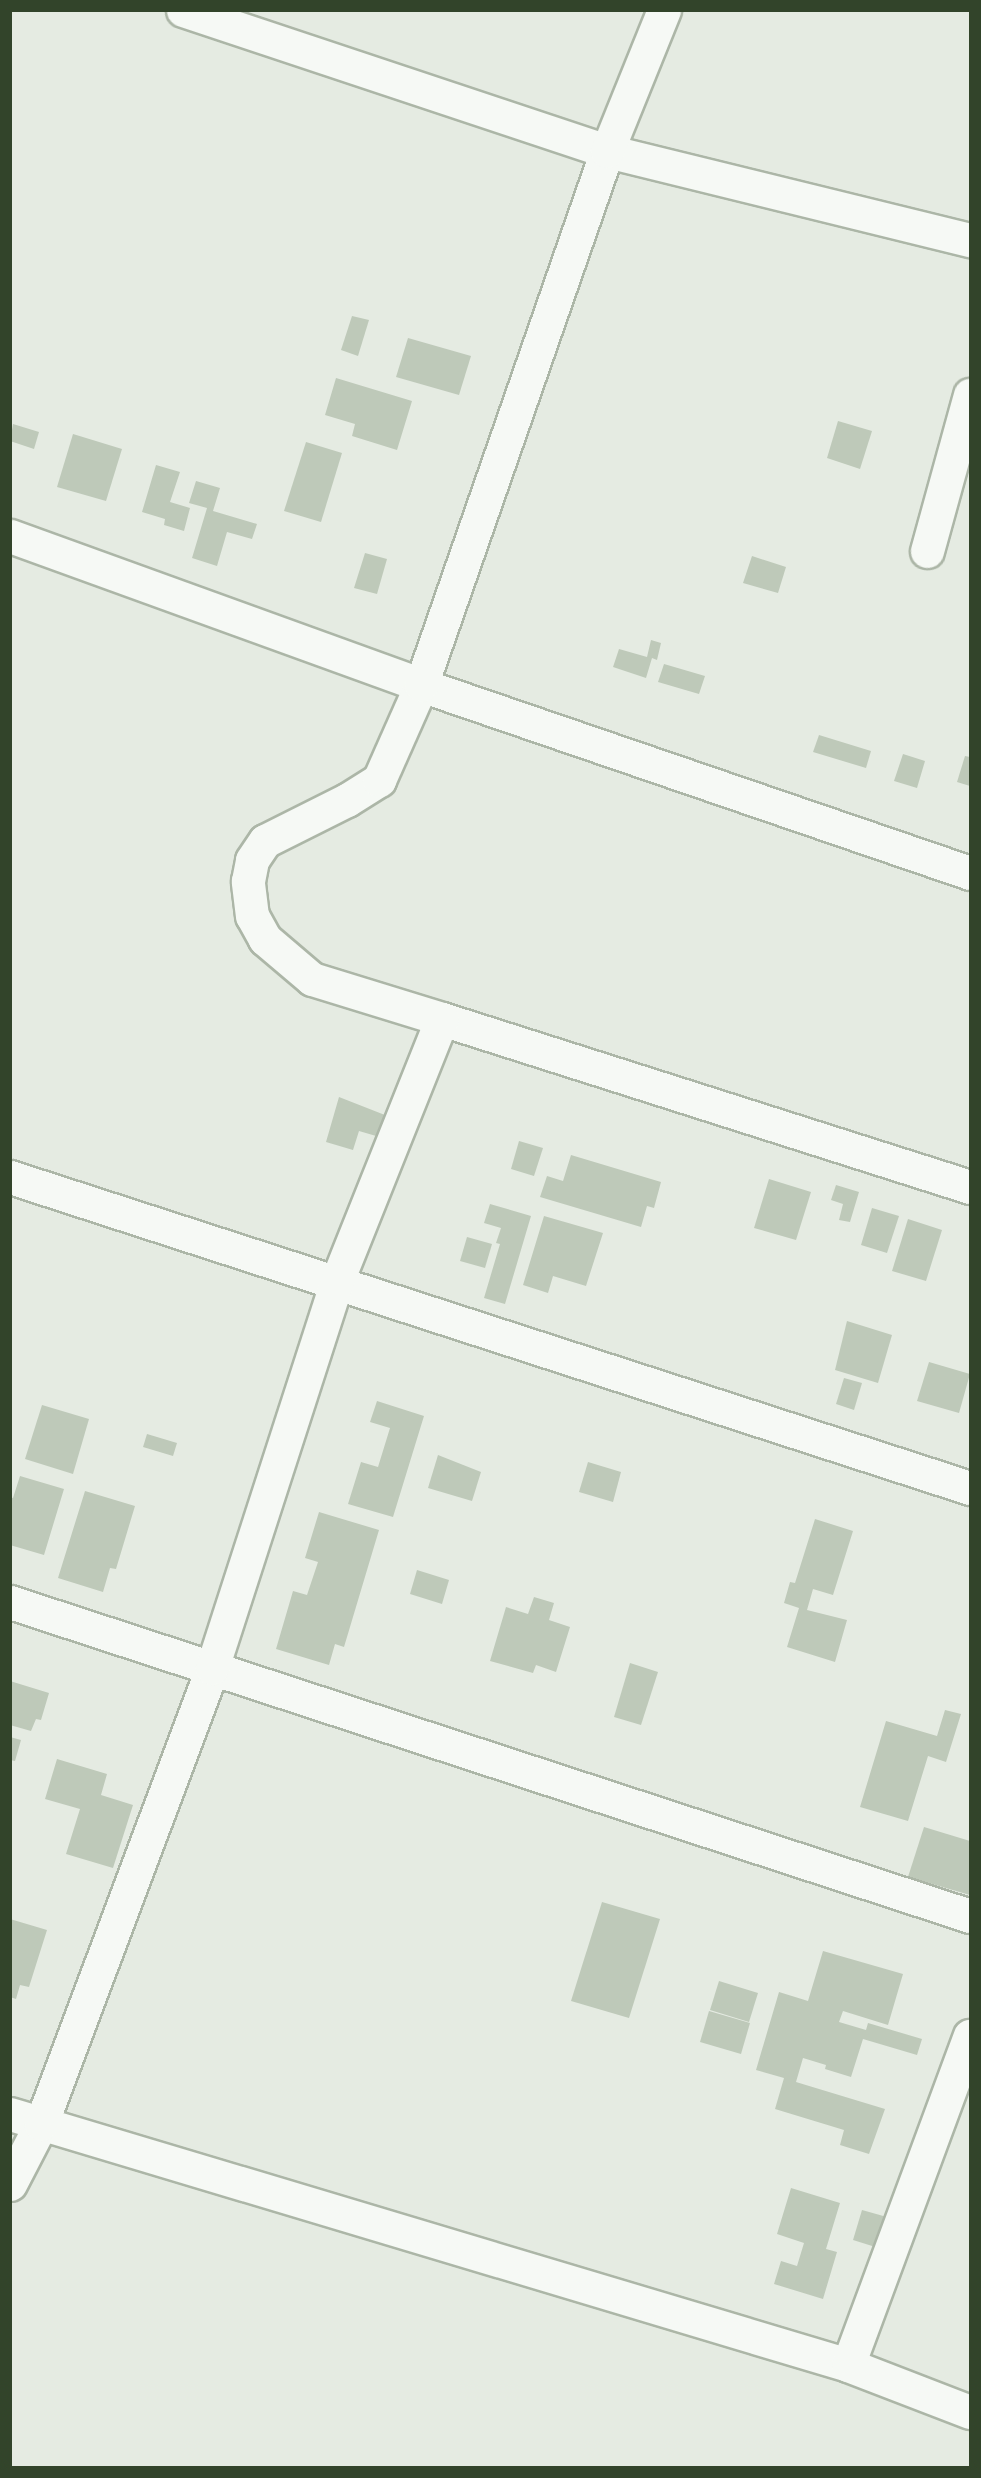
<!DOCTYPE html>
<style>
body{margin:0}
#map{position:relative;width:981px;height:2478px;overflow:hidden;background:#e5ebe2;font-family:Mulish,sans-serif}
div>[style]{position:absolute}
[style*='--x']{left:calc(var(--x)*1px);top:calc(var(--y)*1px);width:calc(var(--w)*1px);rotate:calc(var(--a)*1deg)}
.building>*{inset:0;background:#bec9b9}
.roads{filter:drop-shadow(2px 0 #acb6a7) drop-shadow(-2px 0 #acb6a7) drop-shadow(0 2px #acb6a7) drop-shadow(0 -2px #acb6a7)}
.minor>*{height:33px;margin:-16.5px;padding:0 16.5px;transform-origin:16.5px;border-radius:16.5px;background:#f6f9f5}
span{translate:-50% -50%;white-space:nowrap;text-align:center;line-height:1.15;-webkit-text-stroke:5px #f4f8f2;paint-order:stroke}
.frame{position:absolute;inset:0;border:12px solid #32442a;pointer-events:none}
</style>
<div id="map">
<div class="building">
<i style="clip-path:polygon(352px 316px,369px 320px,358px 356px,341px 350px)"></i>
<i style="clip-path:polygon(408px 338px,471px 356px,459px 395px,396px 377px)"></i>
<i style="clip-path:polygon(336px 378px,412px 401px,397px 450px,352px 436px,355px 424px,325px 415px)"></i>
<i style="clip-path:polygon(838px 421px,872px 431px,860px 469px,827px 458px)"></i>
<i style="clip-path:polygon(13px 424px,39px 432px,34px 449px,10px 441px)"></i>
<i style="clip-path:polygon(73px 434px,122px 449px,106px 501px,57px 487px)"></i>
<i style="clip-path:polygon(306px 442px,342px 453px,321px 522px,284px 511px)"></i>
<i style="clip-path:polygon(156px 465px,180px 472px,170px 502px,190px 508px,184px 531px,164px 525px,165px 519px,142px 512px)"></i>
<i style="clip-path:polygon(196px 481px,220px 488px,213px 511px,257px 524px,252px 539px,227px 532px,217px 566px,192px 558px,207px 508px,189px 503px)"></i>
<i style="clip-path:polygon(365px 553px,387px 559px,377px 594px,354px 588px)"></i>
<i style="clip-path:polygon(752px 556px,786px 567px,778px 593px,743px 583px)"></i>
<i style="clip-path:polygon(651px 640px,661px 643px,657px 660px,652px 658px,646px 678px,613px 667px,619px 649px,647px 657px)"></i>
<i style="clip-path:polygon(664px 664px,705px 676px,699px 694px,658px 682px)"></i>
<i style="clip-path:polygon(819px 735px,871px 751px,866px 768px,813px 752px)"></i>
<i style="clip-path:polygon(903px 754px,925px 761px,917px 788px,894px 781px)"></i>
<i style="clip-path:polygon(965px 756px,970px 757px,970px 786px,957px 782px)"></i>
<i style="clip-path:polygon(339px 1097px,390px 1117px,383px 1138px,359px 1131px,353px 1150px,326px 1142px)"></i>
<i style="clip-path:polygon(519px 1141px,543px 1148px,534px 1176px,511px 1169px)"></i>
<i style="clip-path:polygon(571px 1155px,661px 1182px,654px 1208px,647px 1206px,641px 1227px,540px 1197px,547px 1176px,563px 1181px)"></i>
<i style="clip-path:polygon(769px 1179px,811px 1192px,796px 1240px,754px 1228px)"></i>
<i style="clip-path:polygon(836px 1185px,859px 1192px,850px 1222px,839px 1220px,843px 1204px,831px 1200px)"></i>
<i style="clip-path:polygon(490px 1204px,531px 1216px,505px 1304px,484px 1298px,500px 1244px,496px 1243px,501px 1228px,484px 1223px)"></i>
<i style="clip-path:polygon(872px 1208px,899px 1216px,887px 1253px,861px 1245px)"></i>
<i style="clip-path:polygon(544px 1216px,603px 1233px,586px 1286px,553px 1276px,548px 1293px,523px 1285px)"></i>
<i style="clip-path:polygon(908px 1219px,942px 1230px,926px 1281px,892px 1271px)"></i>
<i style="clip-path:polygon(467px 1237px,492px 1244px,485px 1268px,460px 1261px)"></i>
<i style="clip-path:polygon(847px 1321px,892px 1335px,878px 1383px,835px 1370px)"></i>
<i style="clip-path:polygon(929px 1362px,970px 1374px,959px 1413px,917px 1401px)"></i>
<i style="clip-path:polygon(844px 1378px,862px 1383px,854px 1410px,836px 1404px)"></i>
<i style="clip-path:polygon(377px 1401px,424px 1416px,393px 1517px,348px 1504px,361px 1462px,378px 1467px,390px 1428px,370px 1422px)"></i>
<i style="clip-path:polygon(42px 1405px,89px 1419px,73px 1474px,25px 1459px)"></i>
<i style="clip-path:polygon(147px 1434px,177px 1443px,173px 1456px,143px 1447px)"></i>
<i style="clip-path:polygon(438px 1455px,481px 1472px,472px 1501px,428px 1488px)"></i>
<i style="clip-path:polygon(588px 1462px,621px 1472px,613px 1502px,579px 1492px)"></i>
<i style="clip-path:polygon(20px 1476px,64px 1489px,44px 1555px,10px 1545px,10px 1497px,13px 1498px)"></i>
<i style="clip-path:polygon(85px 1491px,135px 1506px,116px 1569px,110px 1568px,103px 1592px,58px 1578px)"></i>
<i style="clip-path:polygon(319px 1512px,379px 1530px,344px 1647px,335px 1644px,329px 1665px,276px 1649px,293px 1591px,307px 1595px,318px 1562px,305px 1558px)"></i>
<i style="clip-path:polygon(815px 1519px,853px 1531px,833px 1595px,813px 1589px,807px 1610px,847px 1620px,835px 1662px,787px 1647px,799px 1608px,784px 1603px,790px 1582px,795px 1583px)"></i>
<i style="clip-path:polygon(417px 1570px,449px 1580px,442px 1604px,410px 1594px)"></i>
<i style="clip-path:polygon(534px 1597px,554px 1603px,549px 1620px,570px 1627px,556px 1672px,536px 1665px,533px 1673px,490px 1661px,506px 1607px,528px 1614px)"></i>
<i style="clip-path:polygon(630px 1663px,658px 1672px,641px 1725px,614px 1717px)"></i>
<i style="clip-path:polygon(10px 1681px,49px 1693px,41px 1720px,36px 1719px,31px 1731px,10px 1725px)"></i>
<i style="clip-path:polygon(945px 1710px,961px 1714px,946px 1762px,928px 1756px,908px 1821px,860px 1807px,886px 1721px,937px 1736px)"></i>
<i style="clip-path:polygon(10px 1737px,21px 1740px,15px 1761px,10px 1760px)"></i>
<i style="clip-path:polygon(57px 1759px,107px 1774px,101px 1795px,133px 1805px,113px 1868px,66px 1854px,80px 1809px,45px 1799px)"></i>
<i style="clip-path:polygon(924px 1827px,970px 1841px,970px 1895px,908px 1877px)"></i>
<i style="clip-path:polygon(602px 1902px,660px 1919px,629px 2018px,571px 2001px)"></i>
<i style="clip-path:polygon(10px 1919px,47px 1930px,29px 1987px,20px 1985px,16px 1999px,10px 1997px)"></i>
<i style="clip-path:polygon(823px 1951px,903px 1974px,888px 2025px,843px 2011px,839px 2022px,866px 2030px,868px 2023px,922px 2039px,917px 2055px,863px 2039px,851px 2077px,825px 2069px,826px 2065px,803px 2058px,796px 2082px,885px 2109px,869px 2154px,840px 2145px,844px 2130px,775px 2109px,784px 2078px,756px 2070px,779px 1992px,808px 2001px)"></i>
<i style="clip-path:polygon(719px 1981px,758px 1993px,749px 2022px,710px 2010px)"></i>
<i style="clip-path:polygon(709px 2011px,750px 2023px,741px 2054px,700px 2042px)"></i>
<i style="clip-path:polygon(791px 2188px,840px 2203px,826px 2249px,837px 2252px,823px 2299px,774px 2284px,781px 2261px,797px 2266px,804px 2243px,777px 2234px)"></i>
<i style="clip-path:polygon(862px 2210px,894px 2219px,885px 2250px,853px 2240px)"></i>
</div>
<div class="roads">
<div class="minor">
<i style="--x:183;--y:10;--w:447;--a:18.4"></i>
<i style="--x:607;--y:151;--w:374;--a:13.8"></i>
<i style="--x:10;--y:536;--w:437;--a:19.9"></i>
<i style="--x:421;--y:685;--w:580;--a:18.9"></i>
<i style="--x:927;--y:551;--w:162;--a:-74.6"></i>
<i style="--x:442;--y:1019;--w:554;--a:17.65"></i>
<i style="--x:10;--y:1177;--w:1009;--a:17.95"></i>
<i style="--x:10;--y:1602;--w:1010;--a:18.11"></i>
<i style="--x:10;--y:2114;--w:875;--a:16.67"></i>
<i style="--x:848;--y:2365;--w:131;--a:21.1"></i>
<i style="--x:10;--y:2184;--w:68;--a:-62.7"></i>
<i style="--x:41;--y:2124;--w:487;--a:-69.4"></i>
<i style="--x:212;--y:1668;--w:407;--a:-72.1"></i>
<i style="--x:337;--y:1281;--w:282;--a:-68.2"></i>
<i style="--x:442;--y:1019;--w:136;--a:-162.9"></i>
<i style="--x:312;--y:979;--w:62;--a:-139.6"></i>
<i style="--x:265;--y:939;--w:26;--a:-119"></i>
<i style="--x:252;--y:916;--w:35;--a:-97"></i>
<i style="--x:248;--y:881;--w:21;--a:-79"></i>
<i style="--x:252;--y:860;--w:23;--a:-56"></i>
<i style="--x:265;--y:841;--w:92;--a:-26.6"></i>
<i style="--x:347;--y:800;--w:38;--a:-32"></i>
<i style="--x:379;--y:780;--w:104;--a:-66.1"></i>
<i style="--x:421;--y:685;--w:565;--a:-70.8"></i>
<i style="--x:607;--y:151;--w:152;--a:-68"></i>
<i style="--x:848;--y:2365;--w:351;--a:-69.7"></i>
</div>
</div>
<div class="frame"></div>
</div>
